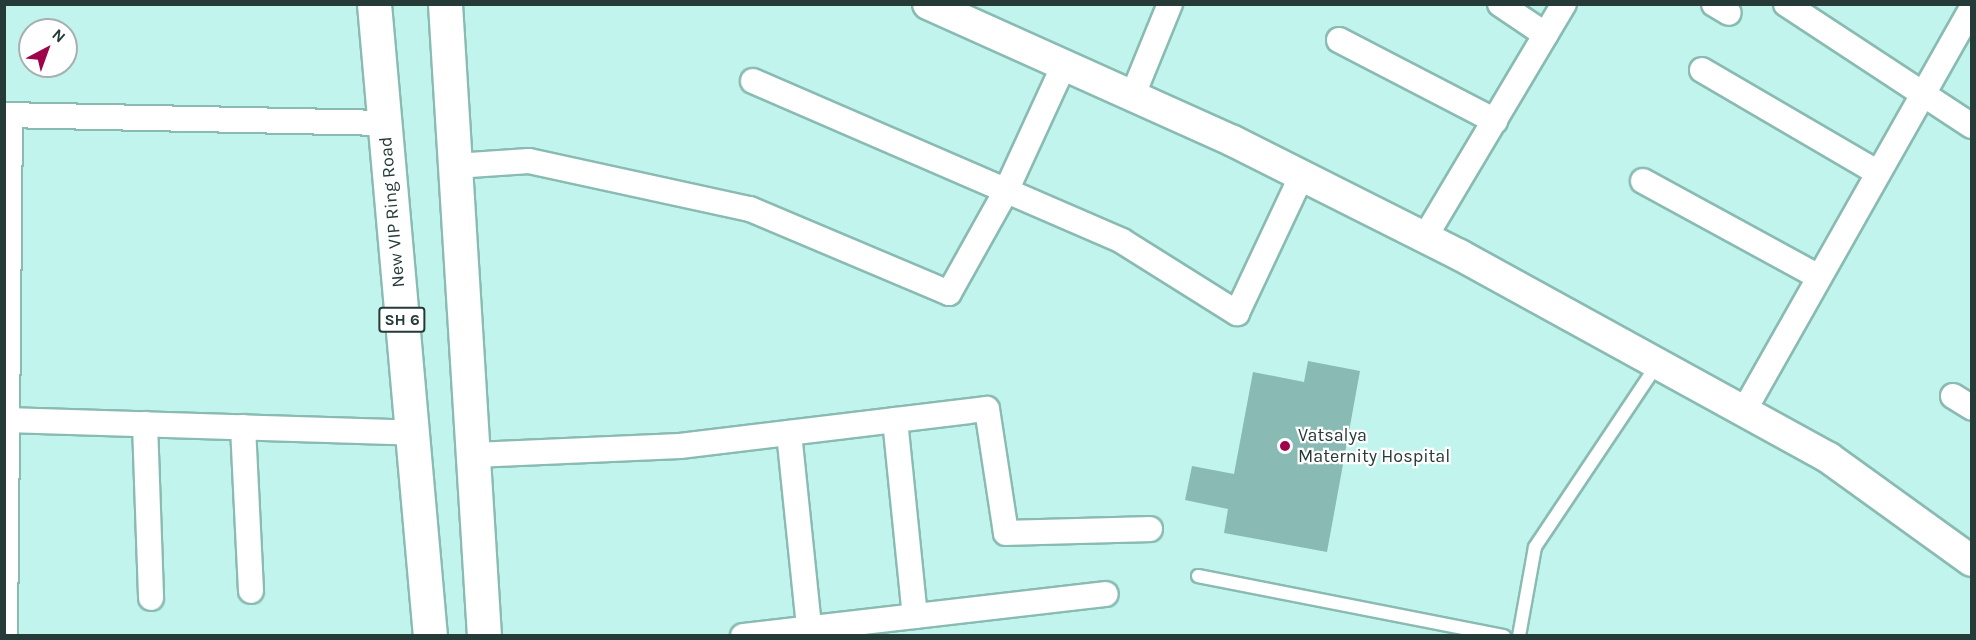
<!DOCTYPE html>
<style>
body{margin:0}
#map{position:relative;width:1976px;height:640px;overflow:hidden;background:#c1f4ec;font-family:Karla,sans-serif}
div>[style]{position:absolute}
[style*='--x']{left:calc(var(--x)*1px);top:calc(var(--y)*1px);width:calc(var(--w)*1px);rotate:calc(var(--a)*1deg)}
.building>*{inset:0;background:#89bab3}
.roads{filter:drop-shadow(2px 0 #8abbb3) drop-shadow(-2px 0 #8abbb3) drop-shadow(0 2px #8abbb3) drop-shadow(0 -2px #8abbb3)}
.service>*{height:12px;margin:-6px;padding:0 6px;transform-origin:6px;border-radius:6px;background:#fff}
.minor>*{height:24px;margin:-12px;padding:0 12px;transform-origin:12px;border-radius:12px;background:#fff}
.tertiary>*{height:30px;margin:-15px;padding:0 15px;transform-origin:15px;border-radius:15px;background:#fff}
.primary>*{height:33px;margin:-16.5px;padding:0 16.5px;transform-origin:16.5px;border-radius:16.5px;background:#fff}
.dots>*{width:16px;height:16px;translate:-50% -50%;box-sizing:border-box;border:3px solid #fff;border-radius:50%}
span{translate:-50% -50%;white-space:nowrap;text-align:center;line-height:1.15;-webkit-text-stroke:4.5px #fff;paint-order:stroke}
.shield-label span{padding:2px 4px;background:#fff;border:2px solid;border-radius:4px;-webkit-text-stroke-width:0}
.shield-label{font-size:16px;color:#263a37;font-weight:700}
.street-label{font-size:18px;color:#263a37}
.poi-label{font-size:18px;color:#263a37}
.left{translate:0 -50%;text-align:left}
.frame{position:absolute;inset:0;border:6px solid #263a37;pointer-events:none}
.north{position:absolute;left:18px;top:18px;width:60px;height:60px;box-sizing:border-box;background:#fff;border:2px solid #a8b0af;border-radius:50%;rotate:41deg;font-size:16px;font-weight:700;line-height:24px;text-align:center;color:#263a37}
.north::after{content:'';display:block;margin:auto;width:21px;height:27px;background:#9f044a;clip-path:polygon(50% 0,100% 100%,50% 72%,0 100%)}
</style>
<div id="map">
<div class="building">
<i style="clip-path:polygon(1308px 361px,1360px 371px,1327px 552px,1224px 533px,1228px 509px,1185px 500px,1192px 466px,1234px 474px,1253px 372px,1304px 382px)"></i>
</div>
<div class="roads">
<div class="service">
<i style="--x:1198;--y:576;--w:312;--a:11.1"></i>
<i style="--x:1519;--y:636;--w:90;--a:-79.8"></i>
<i style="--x:1535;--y:547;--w:223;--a:-56.2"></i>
</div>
<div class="minor">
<i style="--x:1500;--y:4;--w:55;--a:34"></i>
<i style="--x:1714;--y:4;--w:17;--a:31"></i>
<i style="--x:1786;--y:4;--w:222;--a:33.3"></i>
<i style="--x:1339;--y:40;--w:176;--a:27.4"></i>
<i style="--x:1702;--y:70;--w:204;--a:30.3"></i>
<i style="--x:753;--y:81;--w:402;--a:23.4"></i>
<i style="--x:1122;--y:241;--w:136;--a:32.1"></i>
<i style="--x:1237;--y:313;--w:153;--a:-64.8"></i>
<i style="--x:1132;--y:97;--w:100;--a:-67.8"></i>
<i style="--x:4;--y:115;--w:380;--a:1.2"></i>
<i style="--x:455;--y:166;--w:74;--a:-3.9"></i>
<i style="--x:529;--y:161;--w:226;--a:12.3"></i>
<i style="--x:750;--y:209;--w:216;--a:22.9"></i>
<i style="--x:949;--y:293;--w:117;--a:-60.8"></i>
<i style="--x:1006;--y:191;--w:136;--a:-65.3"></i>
<i style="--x:1643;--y:181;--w:200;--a:28.6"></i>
<i style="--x:1425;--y:237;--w:271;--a:-59.2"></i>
<i style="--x:1953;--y:396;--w:22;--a:32"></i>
<i style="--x:1745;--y:409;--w:462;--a:-60.5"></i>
<i style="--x:7;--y:420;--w:405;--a:1.8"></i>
<i style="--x:895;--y:420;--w:197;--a:84.2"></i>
<i style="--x:145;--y:424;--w:174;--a:88"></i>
<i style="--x:243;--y:427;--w:164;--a:87.2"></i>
<i style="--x:789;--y:433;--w:196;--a:84.1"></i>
<i style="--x:474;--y:455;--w:206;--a:-2.5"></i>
<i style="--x:680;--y:446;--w:309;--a:-6.9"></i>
<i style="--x:987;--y:409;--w:125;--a:81.3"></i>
<i style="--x:1006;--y:533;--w:144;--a:-1.6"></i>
<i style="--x:5;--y:636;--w:520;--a:-89.45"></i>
<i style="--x:743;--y:636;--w:365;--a:-6.6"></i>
</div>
<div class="tertiary">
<i style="--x:928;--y:4;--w:334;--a:24.2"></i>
<i style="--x:1233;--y:141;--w:254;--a:26.7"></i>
<i style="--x:1460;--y:255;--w:421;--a:28.8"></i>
<i style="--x:1829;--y:458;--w:176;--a:35.8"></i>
</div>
<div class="primary">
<i style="--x:374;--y:4;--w:634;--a:84.94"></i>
<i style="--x:445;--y:4;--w:633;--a:86.47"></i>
</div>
</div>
<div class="dots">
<i style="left:1285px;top:446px;background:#9f044a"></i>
</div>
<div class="shield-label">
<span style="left:402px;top:320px">SH 6</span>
</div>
<div class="street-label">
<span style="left:392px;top:212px;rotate:-95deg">New VIP Ring Road</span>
</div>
<div class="poi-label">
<span class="left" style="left:1298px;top:446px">Vatsalya<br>Maternity Hospital</span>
</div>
<div class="frame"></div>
<div class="north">N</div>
</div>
